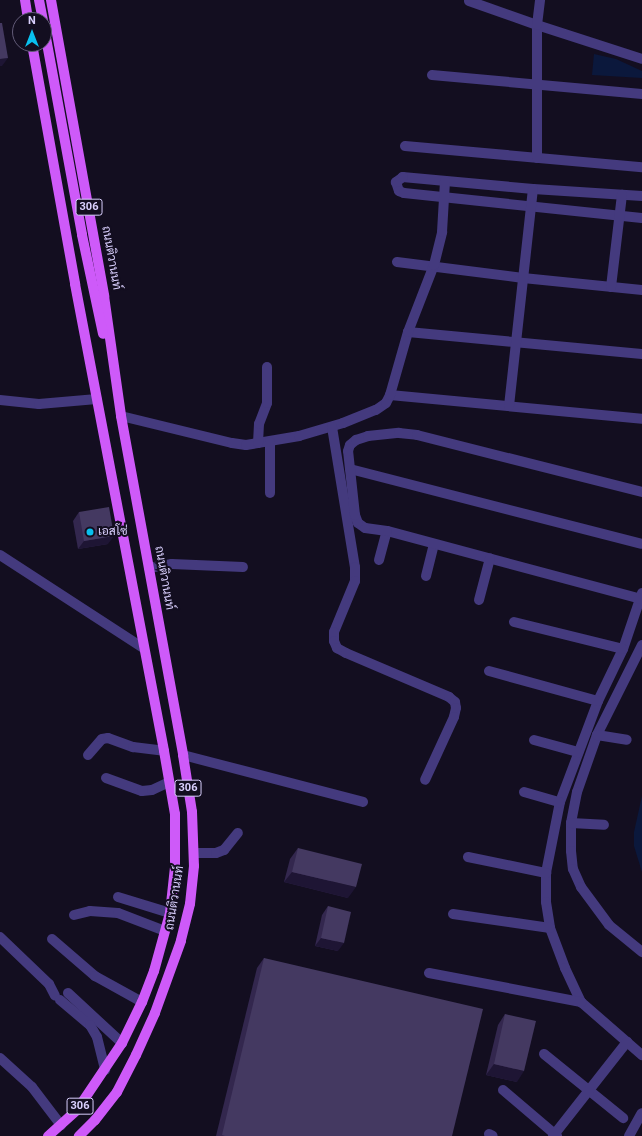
<!DOCTYPE html>
<meta charset="utf-8">
<style>
body{margin:0}
#map{position:relative;width:642px;height:1136px;overflow:hidden;background:#130e20;font-family:Roboto,Sarabun,sans-serif}
div>[style]{position:absolute}
[style*='--x']{left:calc(var(--x)*1px);top:calc(var(--y)*1px);width:calc(var(--w)*1px);rotate:calc(var(--a)*1deg)}
.water>*{inset:0;background:#0b183c}
.minor>*{height:10px;margin:-5px;padding:0 5px;transform-origin:5px;border-radius:5px;background:#443a7e}
.primary>*{height:10px;margin:-5px;padding:0 5px;transform-origin:5px;border-radius:5px;background:#ce5af9}
.wall>*{inset:0;background:#33274e}
.shaded-wall>*{inset:0;background:#1e1534}
.building>*{inset:0;background:#443961}
.dots>*{width:11px;height:11px;translate:-50% -50%;box-sizing:border-box;border:2px solid #130e20;border-radius:50%}
span{translate:-50% -50%;white-space:nowrap;text-align:center;line-height:1.15;-webkit-text-stroke:4px #130e20;paint-order:stroke}
.shield-label span{padding:1px 3px;background:#130e20;border:1px solid;border-radius:3px;-webkit-text-stroke-width:0}
.shield-label{font-size:11px;color:#d9cffd;font-weight:700}
.street-label{font-size:12px;color:#d9cffd}
.poi-label{font-size:12px;color:#d9cffd}
.left{translate:0 -50%;text-align:left}
.north{position:absolute;left:12px;top:12px;width:40px;height:40px;box-sizing:border-box;background:#130e20;border:1px solid #625b78;border-radius:50%;rotate:0deg;font-size:11px;font-weight:700;line-height:16px;text-align:center;color:#d9cffd}
.north::after{content:'';display:block;margin:auto;width:14px;height:18px;background:#09c0ef;clip-path:polygon(50% 0,100% 100%,50% 72%,0 100%)}
</style>
<div id="map">
<div class="water">
<i style="clip-path:polygon(594px 54px,616px 59px,642px 71px,642px 78px,592px 75px)"></i>
<i style="clip-path:polygon(642px 796px,642px 872px,634px 846px,634px 832px)"></i>
</div>
<div class="minor">
<i style="--x:469;--y:1;--w:72;--a:19.4"></i>
<i style="--x:537;--y:25;--w:110;--a:17.9"></i>
<i style="--x:432;--y:75;--w:211;--a:5.2"></i>
<i style="--x:405;--y:146;--w:238;--a:5.1"></i>
<i style="--x:537;--y:158;--w:133;--a:-90"></i>
<i style="--x:537;--y:25;--w:25;--a:-83"></i>
<i style="--x:642;--y:196;--w:109;--a:-176.3"></i>
<i style="--x:533;--y:189;--w:131;--a:-174.7"></i>
<i style="--x:403;--y:177;--w:9;--a:144"></i>
<i style="--x:396;--y:182;--w:9;--a:72"></i>
<i style="--x:399;--y:191;--w:5;--a:22"></i>
<i style="--x:404;--y:193;--w:239;--a:6"></i>
<i style="--x:397;--y:262;--w:127;--a:7.2"></i>
<i style="--x:523;--y:278;--w:120;--a:5.8"></i>
<i style="--x:611;--y:287;--w:93;--a:-83.2"></i>
<i style="--x:408;--y:332;--w:235;--a:5.4"></i>
<i style="--x:390;--y:395;--w:253;--a:5.4"></i>
<i style="--x:0;--y:400;--w:39;--a:6"></i>
<i style="--x:39;--y:404;--w:58;--a:-4.9"></i>
<i style="--x:509;--y:406;--w:218;--a:-83.7"></i>
<i style="--x:121;--y:416;--w:114;--a:13.7"></i>
<i style="--x:232;--y:443;--w:14;--a:8"></i>
<i style="--x:246;--y:445;--w:54;--a:-9.6"></i>
<i style="--x:299;--y:436;--w:46;--a:-16.5"></i>
<i style="--x:343;--y:423;--w:35;--a:-22"></i>
<i style="--x:376;--y:410;--w:12;--a:-35"></i>
<i style="--x:386;--y:403;--w:9;--a:-63"></i>
<i style="--x:390;--y:395;--w:66;--a:-74.1"></i>
<i style="--x:408;--y:332;--w:72;--a:-68.8"></i>
<i style="--x:434;--y:265;--w:34;--a:-76"></i>
<i style="--x:442;--y:232;--w:51;--a:-86.6"></i>
<i style="--x:332;--y:427;--w:142;--a:80.7"></i>
<i style="--x:355;--y:567;--w:14;--a:90"></i>
<i style="--x:355;--y:581;--w:55;--a:112.4"></i>
<i style="--x:334;--y:632;--w:9;--a:90"></i>
<i style="--x:334;--y:641;--w:8;--a:67"></i>
<i style="--x:337;--y:648;--w:10;--a:29"></i>
<i style="--x:346;--y:653;--w:112;--a:23.1"></i>
<i style="--x:449;--y:697;--w:8;--a:40"></i>
<i style="--x:455;--y:702;--w:6;--a:81"></i>
<i style="--x:456;--y:708;--w:9;--a:103"></i>
<i style="--x:454;--y:717;--w:69;--a:114.7"></i>
<i style="--x:270;--y:442;--w:51;--a:90"></i>
<i style="--x:258;--y:443;--w:19;--a:-87"></i>
<i style="--x:259;--y:424;--w:22;--a:-69"></i>
<i style="--x:267;--y:403;--w:36;--a:-90"></i>
<i style="--x:350;--y:469;--w:301;--a:14.4"></i>
<i style="--x:0;--y:555;--w:171;--a:33"></i>
<i style="--x:379;--y:560;--w:30;--a:-75"></i>
<i style="--x:149;--y:568;--w:23;--a:-10"></i>
<i style="--x:172;--y:564;--w:71;--a:2.4"></i>
<i style="--x:426;--y:576;--w:33;--a:-76"></i>
<i style="--x:642;--y:593;--w:59;--a:108.7"></i>
<i style="--x:623;--y:649;--w:58;--a:115.7"></i>
<i style="--x:598;--y:701;--w:108;--a:110.6"></i>
<i style="--x:560;--y:802;--w:72;--a:101.2"></i>
<i style="--x:546;--y:873;--w:29;--a:90"></i>
<i style="--x:546;--y:902;--w:26;--a:81"></i>
<i style="--x:550;--y:928;--w:43;--a:69.4"></i>
<i style="--x:565;--y:968;--w:38;--a:65"></i>
<i style="--x:581;--y:1002;--w:81;--a:41"></i>
<i style="--x:641;--y:599;--w:263;--a:-165"></i>
<i style="--x:387;--y:531;--w:22;--a:-172"></i>
<i style="--x:365;--y:528;--w:9;--a:-144"></i>
<i style="--x:358;--y:523;--w:9;--a:-111"></i>
<i style="--x:355;--y:515;--w:64;--a:-96.2"></i>
<i style="--x:348;--y:451;--w:6;--a:-72"></i>
<i style="--x:350;--y:445;--w:8;--a:-40"></i>
<i style="--x:356;--y:440;--w:13;--a:-18"></i>
<i style="--x:368;--y:436;--w:31;--a:-6"></i>
<i style="--x:399;--y:433;--w:18;--a:6"></i>
<i style="--x:417;--y:435;--w:232;--a:14.2"></i>
<i style="--x:479;--y:600;--w:43;--a:-75.3"></i>
<i style="--x:514;--y:622;--w:112;--a:13.9"></i>
<i style="--x:642;--y:645;--w:101;--a:116.6"></i>
<i style="--x:597;--y:735;--w:60;--a:109.3"></i>
<i style="--x:577;--y:792;--w:32;--a:101"></i>
<i style="--x:571;--y:823;--w:28;--a:90"></i>
<i style="--x:571;--y:851;--w:18;--a:84"></i>
<i style="--x:573;--y:869;--w:20;--a:66"></i>
<i style="--x:581;--y:887;--w:47;--a:53.6"></i>
<i style="--x:609;--y:925;--w:43;--a:39.3"></i>
<i style="--x:489;--y:671;--w:113;--a:15.4"></i>
<i style="--x:597;--y:735;--w:30;--a:9"></i>
<i style="--x:534;--y:740;--w:46;--a:15.3"></i>
<i style="--x:88;--y:755;--w:21;--a:-49"></i>
<i style="--x:102;--y:739;--w:6;--a:-9"></i>
<i style="--x:108;--y:738;--w:27;--a:20"></i>
<i style="--x:133;--y:747;--w:31;--a:7"></i>
<i style="--x:183;--y:755;--w:186;--a:14.6"></i>
<i style="--x:106;--y:778;--w:38;--a:20"></i>
<i style="--x:142;--y:791;--w:10;--a:-6"></i>
<i style="--x:152;--y:790;--w:19;--a:-25"></i>
<i style="--x:524;--y:792;--w:37;--a:16"></i>
<i style="--x:571;--y:823;--w:33;--a:3"></i>
<i style="--x:194;--y:853;--w:22;--a:0"></i>
<i style="--x:216;--y:853;--w:9;--a:-21"></i>
<i style="--x:224;--y:850;--w:22;--a:-51"></i>
<i style="--x:468;--y:857;--w:80;--a:11.6"></i>
<i style="--x:118;--y:897;--w:54;--a:17.1"></i>
<i style="--x:453;--y:914;--w:98;--a:8.2"></i>
<i style="--x:74;--y:915;--w:16;--a:-14"></i>
<i style="--x:90;--y:911;--w:28;--a:4"></i>
<i style="--x:118;--y:913;--w:50;--a:21"></i>
<i style="--x:0;--y:937;--w:68;--a:43.8"></i>
<i style="--x:49;--y:984;--w:13;--a:63"></i>
<i style="--x:52;--y:939;--w:57;--a:40.7"></i>
<i style="--x:95;--y:976;--w:54;--a:29"></i>
<i style="--x:429;--y:973;--w:155;--a:10.8"></i>
<i style="--x:68;--y:993;--w:74;--a:42.8"></i>
<i style="--x:60;--y:1000;--w:39;--a:40"></i>
<i style="--x:90;--y:1025;--w:14;--a:60"></i>
<i style="--x:97;--y:1037;--w:34;--a:76"></i>
<i style="--x:544;--y:1054;--w:102;--a:39"></i>
<i style="--x:0;--y:1058;--w:43;--a:42.2"></i>
<i style="--x:32;--y:1087;--w:48;--a:52.7"></i>
<i style="--x:503;--y:1090;--w:71;--a:40.4"></i>
<i style="--x:489;--y:1134;--w:4;--a:27"></i>
<i style="--x:553;--y:1136;--w:120;--a:-51.8"></i>
<i style="--x:629;--y:1136;--w:26;--a:-61"></i>
</div>
<div class="primary">
<i style="--x:25;--y:0;--w:20;--a:81"></i>
<i style="--x:39;--y:0;--w:20;--a:79"></i>
<i style="--x:51;--y:0;--w:301;--a:79.8"></i>
<i style="--x:104;--y:296;--w:121;--a:81.9"></i>
<i style="--x:121;--y:416;--w:345;--a:79.6"></i>
<i style="--x:183;--y:755;--w:58;--a:81"></i>
<i style="--x:192;--y:812;--w:54;--a:87.9"></i>
<i style="--x:194;--y:866;--w:38;--a:96"></i>
<i style="--x:190;--y:904;--w:38;--a:104"></i>
<i style="--x:181;--y:941;--w:77;--a:109.9"></i>
<i style="--x:155;--y:1013;--w:46;--a:114.3"></i>
<i style="--x:136;--y:1055;--w:42;--a:117.2"></i>
<i style="--x:117;--y:1092;--w:36;--a:128"></i>
<i style="--x:95;--y:1120;--w:23;--a:135"></i>
<i style="--x:44;--y:27;--w:211;--a:79.6"></i>
<i style="--x:82;--y:235;--w:101;--a:78"></i>
<i style="--x:32;--y:44;--w:244;--a:79.8"></i>
<i style="--x:75;--y:284;--w:475;--a:79.2"></i>
<i style="--x:164;--y:751;--w:64;--a:80.1"></i>
<i style="--x:175;--y:814;--w:53;--a:90"></i>
<i style="--x:175;--y:867;--w:46;--a:96.2"></i>
<i style="--x:170;--y:913;--w:60;--a:105.4"></i>
<i style="--x:154;--y:971;--w:33;--a:111"></i>
<i style="--x:142;--y:1002;--w:46;--a:116"></i>
<i style="--x:122;--y:1043;--w:81;--a:123.9"></i>
<i style="--x:77;--y:1110;--w:39;--a:138"></i>
</div>
<div class="wall">
<i style="clip-path:polygon(79px 512px,108px 544px,78px 549px,73px 521px)"></i>
<i style="clip-path:polygon(298px 848px,348px 898px,284px 882px,290px 859px)"></i>
<i style="clip-path:polygon(328px 906px,338px 951px,315px 946px,322px 915px)"></i>
<i style="clip-path:polygon(264px 958px,452px 1136px,216px 1136px,257px 968px)"></i>
<i style="clip-path:polygon(505px 1014px,517px 1082px,486px 1075px,498px 1025px)"></i>
</div>
<div class="shaded-wall">
<i style="clip-path:polygon(8px 58px,2px 66px,0 66px,0 59px)"></i>
<i style="clip-path:polygon(114px 536px,108px 544px,78px 549px,84px 541px)"></i>
<i style="clip-path:polygon(292px 872px,356px 887px,348px 898px,284px 882px)"></i>
<i style="clip-path:polygon(321px 938px,344px 943px,338px 951px,315px 946px)"></i>
<i style="clip-path:polygon(494px 1064px,524px 1071px,517px 1082px,486px 1075px)"></i>
</div>
<div class="building">
<i style="clip-path:polygon(0 23px,2px 23px,8px 58px,0 59px)"></i>
<i style="clip-path:polygon(109px 507px,114px 536px,84px 541px,79px 512px)"></i>
<i style="clip-path:polygon(298px 848px,362px 864px,356px 887px,292px 872px)"></i>
<i style="clip-path:polygon(328px 906px,351px 912px,344px 943px,321px 938px)"></i>
<i style="clip-path:polygon(264px 958px,483px 1009px,452px 1136px,225px 1136px,222px 1135px)"></i>
<i style="clip-path:polygon(505px 1014px,536px 1021px,524px 1071px,494px 1064px)"></i>
</div>
<div class="dots">
<i style="left:90px;top:532px;background:#09c0ef"></i>
</div>
<div class="shield-label">
<span style="left:89px;top:207px">306</span>
<span style="left:188px;top:788px">306</span>
<span style="left:80px;top:1106px">306</span>
</div>
<div class="street-label">
<span style="left:111px;top:258px;rotate:80deg">ถนนติวานนท์</span>
<span style="left:164px;top:578px;rotate:80deg">ถนนติวานนท์</span>
<span style="left:175px;top:898px;rotate:-81deg">ถนนติวานนท์</span>
</div>
<div class="poi-label">
<span class="left" style="left:98px;top:532px">เอสโซ่</span>
</div>
<div class="north">N</div>
</div>
